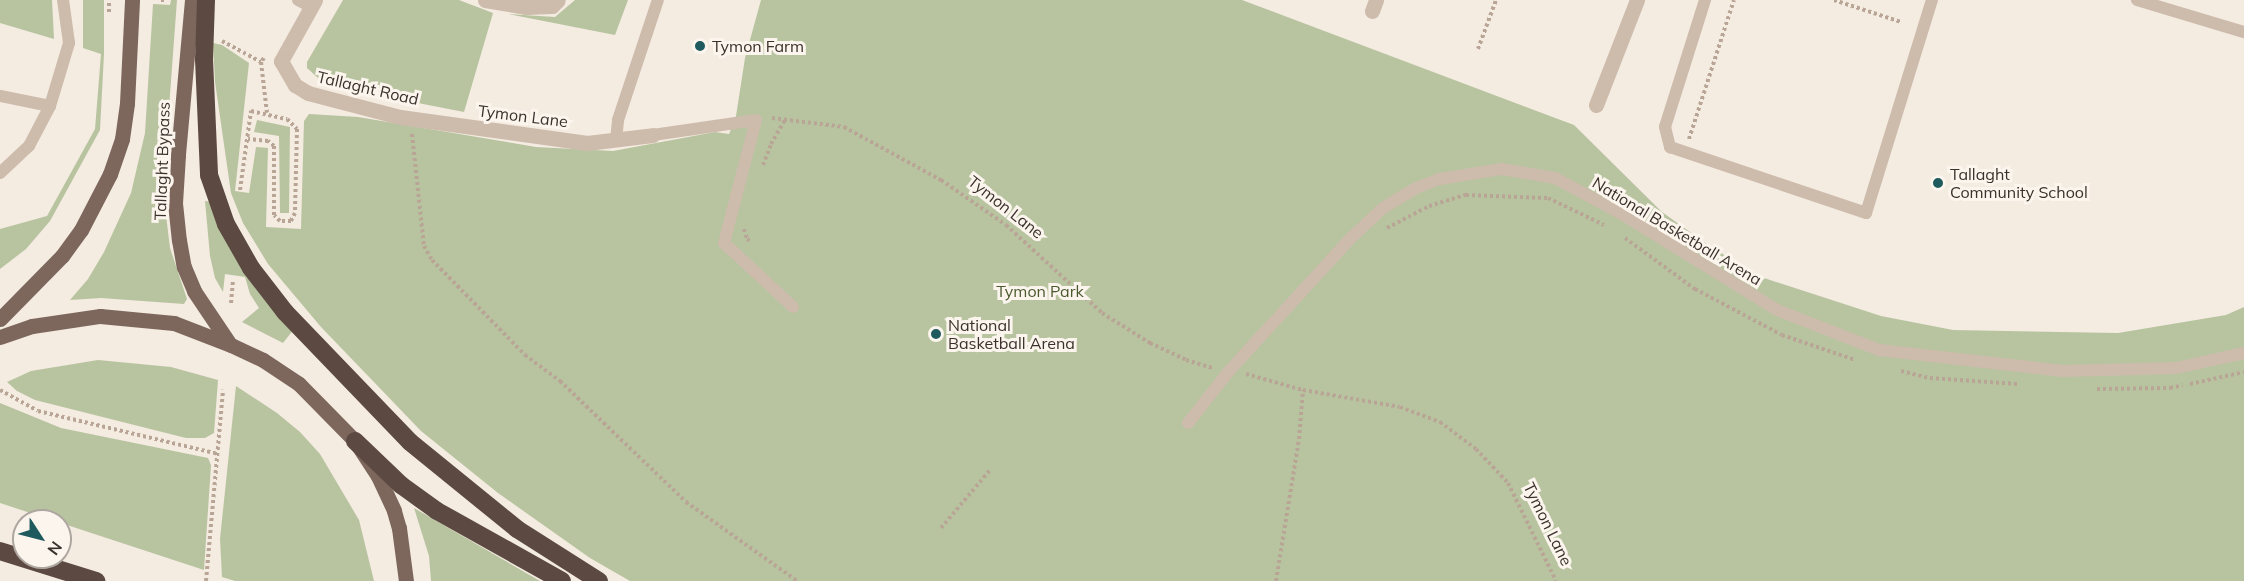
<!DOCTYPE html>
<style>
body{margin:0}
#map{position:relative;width:2244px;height:581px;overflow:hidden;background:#f4ebe1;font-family:Mulish,sans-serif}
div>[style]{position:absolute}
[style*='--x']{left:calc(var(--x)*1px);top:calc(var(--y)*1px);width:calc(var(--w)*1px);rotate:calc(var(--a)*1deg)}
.green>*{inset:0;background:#b8c4a0}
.path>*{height:4px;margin-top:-2px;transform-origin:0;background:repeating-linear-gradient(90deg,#b9a596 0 3px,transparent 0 6px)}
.service>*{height:12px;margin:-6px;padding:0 6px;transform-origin:6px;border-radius:6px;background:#cdbbac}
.minor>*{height:15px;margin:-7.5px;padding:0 7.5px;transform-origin:7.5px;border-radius:7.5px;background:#cdbbac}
.primary>*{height:15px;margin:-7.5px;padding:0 7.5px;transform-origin:7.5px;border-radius:7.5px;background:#7d675c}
.motorway>*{height:18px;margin:-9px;padding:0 9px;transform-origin:9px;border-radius:9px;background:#5c4a42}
.dots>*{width:16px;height:16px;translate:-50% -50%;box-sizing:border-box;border:3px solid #fbf5ee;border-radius:50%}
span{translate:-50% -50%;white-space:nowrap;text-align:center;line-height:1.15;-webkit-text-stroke:6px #fbf5ee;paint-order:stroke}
.poi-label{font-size:16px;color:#3b302b}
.left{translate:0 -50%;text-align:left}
.street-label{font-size:16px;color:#3b302b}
.park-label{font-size:16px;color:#4a5a2e}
.north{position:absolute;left:12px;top:509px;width:60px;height:60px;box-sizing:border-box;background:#fbf5ee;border:2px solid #aea6a0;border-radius:50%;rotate:126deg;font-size:16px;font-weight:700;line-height:24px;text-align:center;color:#3b302b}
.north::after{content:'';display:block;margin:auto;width:21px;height:27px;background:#1f5a5e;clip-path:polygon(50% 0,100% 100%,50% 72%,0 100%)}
</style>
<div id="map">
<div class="green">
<i style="clip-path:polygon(0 0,52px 0,54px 39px,0 23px)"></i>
<i style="clip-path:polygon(83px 0,104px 0,104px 54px,100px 130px,50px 221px,26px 249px,0 269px,0 229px,47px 216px,95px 129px,101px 54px,83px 48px)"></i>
<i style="clip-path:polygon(171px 0,177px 0,165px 162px,165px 207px,170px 248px,187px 299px,184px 304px,101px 298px,70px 300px,88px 279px,104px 252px,131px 193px,145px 133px,153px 4px,170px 5px)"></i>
<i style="clip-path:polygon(343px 0,459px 0,493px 13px,464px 112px,326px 85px,307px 68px,307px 62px)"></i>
<i style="clip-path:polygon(575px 0,628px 0,615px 35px,508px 14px,555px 17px)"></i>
<i style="clip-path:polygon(761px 0,1242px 0,1574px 125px,1662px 212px,1711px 247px,1761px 277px,1881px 316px,1953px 330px,2118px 333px,2226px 315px,2244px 307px,2244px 581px,630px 581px,590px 558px,498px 493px,421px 431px,321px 327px,268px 264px,243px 223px,231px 193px,215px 82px,213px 43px,222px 45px,249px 63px,235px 191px,249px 193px,256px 147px,268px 148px,266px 227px,301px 229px,304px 121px,309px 114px,358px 117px,536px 147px,613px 151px,715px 132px,729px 134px,736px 116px,745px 58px)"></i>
<i style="clip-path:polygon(257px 120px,290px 127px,289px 213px,280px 213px,279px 136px,254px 132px)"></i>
<i style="clip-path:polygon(205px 201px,213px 202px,294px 329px,283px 343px,242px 322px,259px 308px,250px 294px,245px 277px,225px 274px,223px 292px,215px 278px,210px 256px)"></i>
<i style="clip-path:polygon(98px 360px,171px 367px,218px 380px,214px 433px,205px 438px,186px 438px,35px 400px,17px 391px,7px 382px,31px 371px)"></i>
<i style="clip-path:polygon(236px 386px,277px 413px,300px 432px,320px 454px,359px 520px,374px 581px,235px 581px,222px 577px,220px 539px)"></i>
<i style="clip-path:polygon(0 403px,61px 428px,208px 458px,211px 465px,204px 570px,0 503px)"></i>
<i style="clip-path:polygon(414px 508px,540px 581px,431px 581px,429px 556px)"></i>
</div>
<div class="path">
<i style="--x:161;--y:0;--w:3;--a:0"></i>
<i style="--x:1834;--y:0;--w:71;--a:18.2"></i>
<i style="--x:109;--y:12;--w:12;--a:-90"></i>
<i style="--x:222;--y:41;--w:44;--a:28.3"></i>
<i style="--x:1478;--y:49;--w:52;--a:-69.8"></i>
<i style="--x:264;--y:58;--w:5;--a:127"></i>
<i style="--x:261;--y:62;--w:51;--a:83.3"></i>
<i style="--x:772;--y:118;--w:73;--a:7.1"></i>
<i style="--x:844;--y:127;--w:111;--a:28.7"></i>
<i style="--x:941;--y:180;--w:79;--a:34.7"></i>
<i style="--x:1006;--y:225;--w:130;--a:42.5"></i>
<i style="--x:1102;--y:313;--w:57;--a:32"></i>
<i style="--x:1150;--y:343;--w:40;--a:25"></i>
<i style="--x:1186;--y:360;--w:28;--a:17"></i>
<i style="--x:412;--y:134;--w:113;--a:83.9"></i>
<i style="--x:424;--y:246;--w:16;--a:60"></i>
<i style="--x:432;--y:260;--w:133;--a:45.6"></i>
<i style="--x:525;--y:355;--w:44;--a:36.6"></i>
<i style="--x:560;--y:381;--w:175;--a:43.8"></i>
<i style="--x:686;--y:502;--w:136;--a:35.4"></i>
<i style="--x:1689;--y:139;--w:146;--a:-72.1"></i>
<i style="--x:763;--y:165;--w:22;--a:-69"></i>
<i style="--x:771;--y:144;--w:28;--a:-60"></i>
<i style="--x:240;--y:190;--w:80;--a:-82.1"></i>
<i style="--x:251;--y:111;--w:37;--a:13"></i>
<i style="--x:287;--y:119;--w:14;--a:45"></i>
<i style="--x:297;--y:129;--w:84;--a:91.4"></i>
<i style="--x:295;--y:213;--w:9;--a:117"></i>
<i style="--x:291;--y:221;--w:11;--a:180"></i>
<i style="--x:280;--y:221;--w:8;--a:-135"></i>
<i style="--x:274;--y:215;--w:69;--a:-90"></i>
<i style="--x:274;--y:146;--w:8;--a:-140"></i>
<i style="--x:268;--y:141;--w:20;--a:-174"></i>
<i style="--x:1387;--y:228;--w:47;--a:-27.6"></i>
<i style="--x:1429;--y:206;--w:39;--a:-17"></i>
<i style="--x:1466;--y:195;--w:82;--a:2.1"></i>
<i style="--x:1548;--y:198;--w:62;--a:25.7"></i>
<i style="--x:744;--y:229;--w:10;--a:73"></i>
<i style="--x:747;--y:239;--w:5;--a:22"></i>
<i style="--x:1625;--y:238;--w:87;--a:36.1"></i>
<i style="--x:1695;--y:289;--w:98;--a:27.9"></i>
<i style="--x:1782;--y:335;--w:77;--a:18.9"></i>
<i style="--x:231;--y:303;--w:24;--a:-85"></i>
<i style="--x:1901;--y:371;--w:30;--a:14"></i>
<i style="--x:1930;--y:378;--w:88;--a:3.9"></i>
<i style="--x:1246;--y:374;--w:59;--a:15.7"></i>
<i style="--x:1303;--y:390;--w:98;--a:9.9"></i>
<i style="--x:1400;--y:407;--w:43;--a:20.6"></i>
<i style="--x:1440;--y:422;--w:45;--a:36.9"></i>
<i style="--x:1476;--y:449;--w:47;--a:46.7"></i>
<i style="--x:1508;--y:483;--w:109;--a:63.9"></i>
<i style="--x:2190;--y:384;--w:55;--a:-12.5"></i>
<i style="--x:2097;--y:389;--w:73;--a:-0.8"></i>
<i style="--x:2170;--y:388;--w:13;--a:-13"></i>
<i style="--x:0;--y:390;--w:43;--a:28.9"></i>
<i style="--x:38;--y:411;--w:185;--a:13.4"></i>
<i style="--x:941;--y:528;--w:76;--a:-49.8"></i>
<i style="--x:206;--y:581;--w:192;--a:-84.9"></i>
<i style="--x:1276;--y:581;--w:144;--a:-80.8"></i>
<i style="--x:1299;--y:439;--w:49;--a:-85.3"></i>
</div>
<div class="service">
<i style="--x:298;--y:0;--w:15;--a:28"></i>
<i style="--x:1705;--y:0;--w:133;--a:107.5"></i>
<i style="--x:1665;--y:127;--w:21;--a:76"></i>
<i style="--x:1670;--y:147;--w:207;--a:18.6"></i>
<i style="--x:1866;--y:213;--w:223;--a:-72.8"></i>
<i style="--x:2137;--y:0;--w:112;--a:16.7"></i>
<i style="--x:0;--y:96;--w:51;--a:11.3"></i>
<i style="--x:50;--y:106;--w:66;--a:-73.2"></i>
<i style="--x:69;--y:43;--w:43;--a:-97.9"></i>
<i style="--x:653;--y:135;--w:104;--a:-8.3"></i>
<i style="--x:756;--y:120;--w:127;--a:104.6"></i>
<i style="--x:724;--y:243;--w:94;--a:42.8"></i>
<i style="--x:616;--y:140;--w:20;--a:-84"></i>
<i style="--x:618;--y:120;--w:126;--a:-71.6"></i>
<i style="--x:0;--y:173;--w:40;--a:-43"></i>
<i style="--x:29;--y:146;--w:45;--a:-62.3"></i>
<i style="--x:1188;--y:423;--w:66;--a:-51.7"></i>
<i style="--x:1229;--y:371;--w:179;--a:-47.5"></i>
<i style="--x:1350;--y:239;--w:45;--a:-43.2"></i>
<i style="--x:1383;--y:208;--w:39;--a:-31"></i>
<i style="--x:1416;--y:188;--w:26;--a:-21"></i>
<i style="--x:1440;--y:179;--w:63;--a:-9.2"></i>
<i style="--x:1502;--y:169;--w:54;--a:9.6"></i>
<i style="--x:1555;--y:178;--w:74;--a:28.3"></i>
<i style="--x:1620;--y:213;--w:185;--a:31.7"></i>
<i style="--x:1777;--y:310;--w:110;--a:21.4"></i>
<i style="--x:1879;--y:350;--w:185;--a:6.5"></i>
<i style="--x:2063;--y:371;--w:113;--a:-1.5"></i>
<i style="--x:2176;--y:368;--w:70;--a:-12.4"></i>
</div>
<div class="minor">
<i style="--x:315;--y:0;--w:70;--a:119.1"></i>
<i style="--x:281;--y:61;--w:28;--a:60"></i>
<i style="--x:295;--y:85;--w:15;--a:32"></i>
<i style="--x:308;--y:93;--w:95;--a:14.6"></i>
<i style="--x:400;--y:117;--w:189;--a:7.9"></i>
<i style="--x:587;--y:143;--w:66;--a:-6.9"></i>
<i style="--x:485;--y:0;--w:42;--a:9.7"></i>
<i style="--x:526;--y:7;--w:26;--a:-2"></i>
<i style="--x:552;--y:6;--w:8;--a:-45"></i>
<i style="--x:1372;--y:11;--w:12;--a:-70"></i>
<i style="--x:1596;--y:105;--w:113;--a:-68.7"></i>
</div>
<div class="primary">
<i style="--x:192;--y:0;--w:156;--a:95.2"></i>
<i style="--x:178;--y:155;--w:48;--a:93.6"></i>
<i style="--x:175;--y:203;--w:37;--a:84"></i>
<i style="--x:179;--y:240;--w:27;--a:80"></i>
<i style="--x:184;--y:267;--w:26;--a:67"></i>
<i style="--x:194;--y:291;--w:63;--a:56.1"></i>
<i style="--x:0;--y:319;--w:88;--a:-45.5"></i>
<i style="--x:62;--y:256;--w:32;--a:-54"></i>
<i style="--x:81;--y:230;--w:63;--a:-62.6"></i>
<i style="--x:110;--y:174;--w:37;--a:-71"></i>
<i style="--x:122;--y:139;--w:36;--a:-82"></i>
<i style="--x:127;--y:103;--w:103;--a:-87.2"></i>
<i style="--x:0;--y:337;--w:34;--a:-19"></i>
<i style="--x:32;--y:326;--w:69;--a:-8.4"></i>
<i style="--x:100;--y:316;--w:74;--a:5.4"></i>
<i style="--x:174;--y:323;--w:61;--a:21.1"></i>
<i style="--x:231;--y:345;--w:35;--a:25"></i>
<i style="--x:263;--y:360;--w:43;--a:33.7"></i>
<i style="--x:299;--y:384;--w:80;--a:45.5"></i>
<i style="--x:355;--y:441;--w:42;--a:56.7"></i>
<i style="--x:378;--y:476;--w:38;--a:65"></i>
<i style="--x:394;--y:511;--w:18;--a:74"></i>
<i style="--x:399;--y:528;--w:53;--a:82.5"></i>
</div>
<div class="motorway">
<i style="--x:206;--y:0;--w:59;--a:91.9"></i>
<i style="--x:204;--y:59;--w:116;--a:87.5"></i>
<i style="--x:209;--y:175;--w:52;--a:70.9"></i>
<i style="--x:226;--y:224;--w:51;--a:60.4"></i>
<i style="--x:251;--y:268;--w:56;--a:52.3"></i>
<i style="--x:285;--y:312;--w:180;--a:46.1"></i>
<i style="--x:410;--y:442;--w:138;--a:39.1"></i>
<i style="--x:517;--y:529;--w:97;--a:32.4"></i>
<i style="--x:355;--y:441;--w:64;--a:43.7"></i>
<i style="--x:401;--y:485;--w:44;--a:35.8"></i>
<i style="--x:437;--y:511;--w:143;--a:29.2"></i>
<i style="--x:0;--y:551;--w:101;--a:17.4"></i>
</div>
<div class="dots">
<i style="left:700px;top:46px;background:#1f5a5e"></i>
<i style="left:1938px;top:183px;background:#1f5a5e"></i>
<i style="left:936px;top:334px;background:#1f5a5e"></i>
</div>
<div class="poi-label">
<span class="left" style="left:712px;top:46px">Tymon Farm</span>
<span class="left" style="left:1950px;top:183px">Tallaght<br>Community School</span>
<span class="left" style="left:948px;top:334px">National<br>Basketball Arena</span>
</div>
<div class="street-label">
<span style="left:368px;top:88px;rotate:13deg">Tallaght Road</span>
<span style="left:523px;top:116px;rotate:7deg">Tymon Lane</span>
<span style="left:162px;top:161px;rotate:-88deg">Tallaght Bypass</span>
<span style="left:1006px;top:207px;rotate:38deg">Tymon Lane</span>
<span style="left:1677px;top:231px;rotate:31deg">National Basketball Arena</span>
<span style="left:1548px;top:524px;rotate:64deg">Tymon Lane</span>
</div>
<div class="park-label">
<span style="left:1040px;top:291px">Tymon Park</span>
</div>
<div class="north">N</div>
</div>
